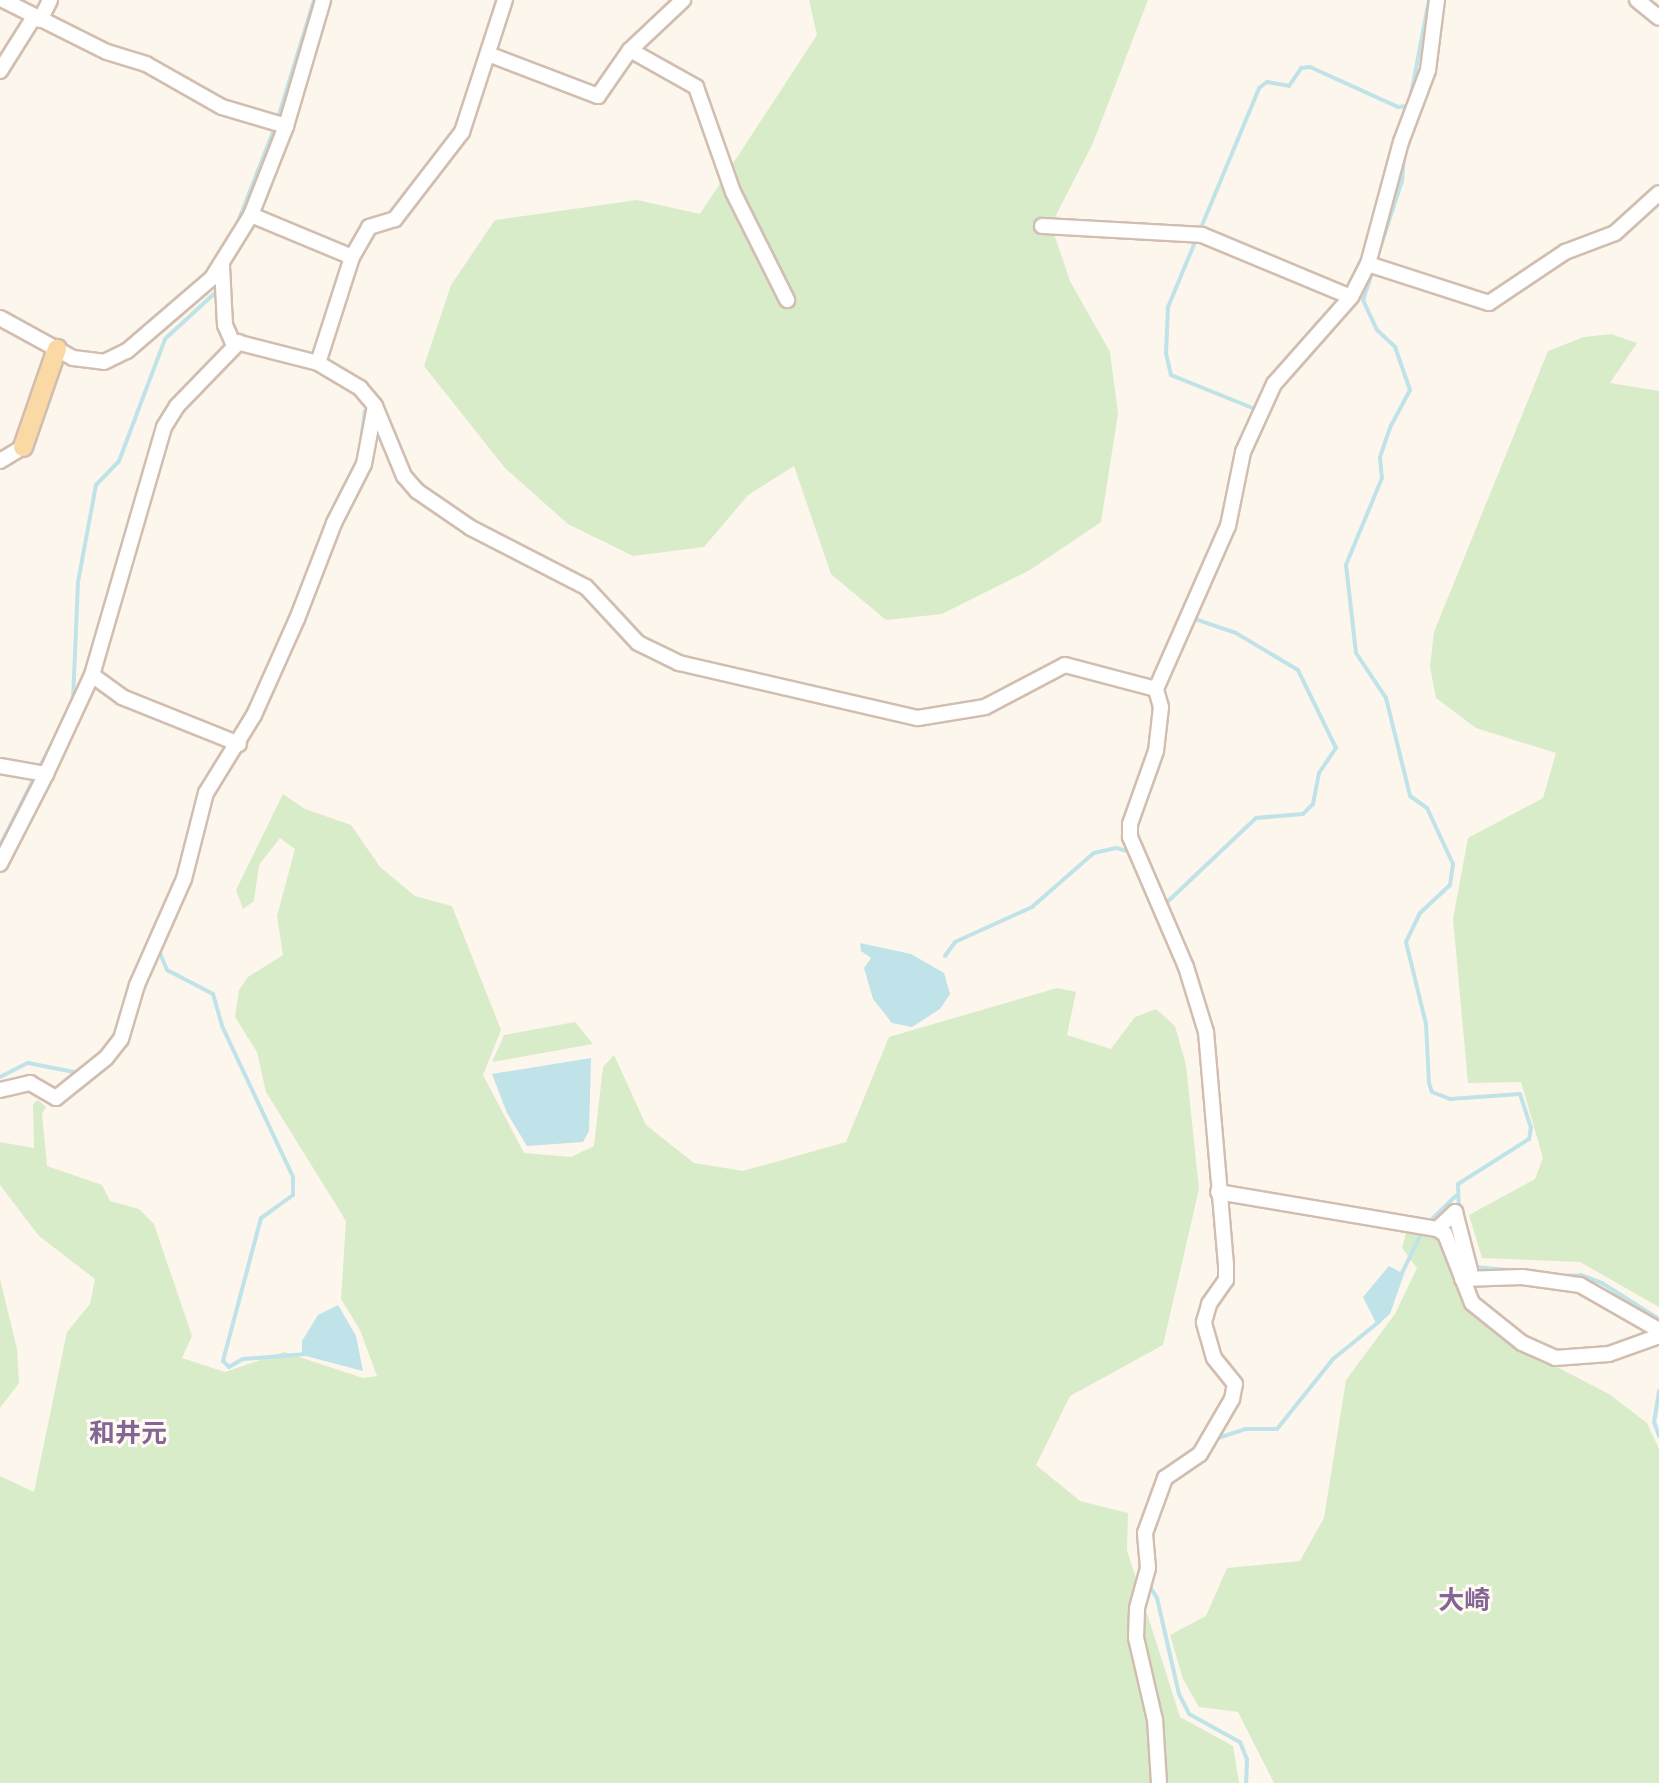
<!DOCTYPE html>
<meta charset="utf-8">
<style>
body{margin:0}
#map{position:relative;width:1659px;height:1783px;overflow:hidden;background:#fdf6ec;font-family:"Alegreya Sans","Noto Sans JP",sans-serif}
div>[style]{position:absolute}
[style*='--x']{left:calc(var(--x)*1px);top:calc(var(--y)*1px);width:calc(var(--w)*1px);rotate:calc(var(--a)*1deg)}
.green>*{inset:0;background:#d8ecc9}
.water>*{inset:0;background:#bfe3e8}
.stream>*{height:4px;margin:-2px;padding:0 2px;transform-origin:2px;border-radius:2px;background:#bfe3e8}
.roads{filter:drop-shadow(2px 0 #d1beb0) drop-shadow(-2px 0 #d1beb0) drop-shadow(0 2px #d1beb0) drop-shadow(0 -2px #d1beb0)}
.minor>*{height:14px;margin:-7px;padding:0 7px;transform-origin:7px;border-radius:7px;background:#fff}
.major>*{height:18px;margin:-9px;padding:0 9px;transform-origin:9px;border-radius:9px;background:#fbd9a5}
span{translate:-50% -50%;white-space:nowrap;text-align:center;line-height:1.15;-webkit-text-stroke:6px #fffaf3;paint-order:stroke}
.quarter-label{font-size:26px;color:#846695;font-weight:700}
</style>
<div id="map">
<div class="green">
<i style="clip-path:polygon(809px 0,1148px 0,1093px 143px,1051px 225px,1070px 281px,1110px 352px,1118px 414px,1101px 522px,1030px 570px,942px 614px,886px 620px,831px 574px,794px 466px,748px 495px,704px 547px,633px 556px,568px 524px,505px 468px,424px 366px,451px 285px,495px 220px,637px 200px,700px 214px,817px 35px)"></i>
<i style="clip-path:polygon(1611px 334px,1637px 343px,1610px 383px,1659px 391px,1659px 1307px,1580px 1262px,1482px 1258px,1469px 1215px,1535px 1179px,1543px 1158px,1521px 1082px,1468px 1083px,1453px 919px,1468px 838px,1543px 798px,1556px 753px,1476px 728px,1436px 698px,1430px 667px,1434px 632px,1548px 351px,1584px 337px)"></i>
<i style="clip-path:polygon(283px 794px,305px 809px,351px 825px,380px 867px,415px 896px,452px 906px,501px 1030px,483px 1075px,524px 1153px,571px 1157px,594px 1146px,603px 1067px,614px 1055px,646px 1125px,694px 1163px,743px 1171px,846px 1142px,889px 1037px,1057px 988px,1076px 992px,1067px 1035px,1111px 1049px,1135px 1017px,1156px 1009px,1175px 1026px,1186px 1065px,1199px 1189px,1163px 1345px,1070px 1396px,1036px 1465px,1080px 1501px,1128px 1513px,1127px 1550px,1180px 1717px,1233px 1746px,1239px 1783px,0 1783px,0 1476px,34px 1492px,67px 1332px,90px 1304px,95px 1279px,39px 1236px,0 1185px,0 1142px,34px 1148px,33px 1104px,38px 1100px,46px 1107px,42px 1114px,47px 1166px,102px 1185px,110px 1201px,139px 1209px,154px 1224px,192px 1336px,182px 1358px,225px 1372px,284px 1352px,363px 1378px,377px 1376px,360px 1330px,341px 1299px,346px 1221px,266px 1092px,257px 1052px,235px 1017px,239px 990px,248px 977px,283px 955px,277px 916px,295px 849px,280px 838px,259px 865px,254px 901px,243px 909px,236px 890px)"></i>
<i style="clip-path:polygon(575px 1022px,593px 1044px,492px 1062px,504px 1035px)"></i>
<i style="clip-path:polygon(1407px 1229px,1441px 1236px,1472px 1312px,1524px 1350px,1609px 1394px,1647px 1423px,1659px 1449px,1659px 1783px,1274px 1783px,1238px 1712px,1199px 1707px,1183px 1679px,1170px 1635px,1206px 1616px,1227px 1568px,1300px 1561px,1324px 1518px,1346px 1380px,1395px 1314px,1417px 1268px,1402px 1248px)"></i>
<i style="clip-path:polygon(0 1279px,17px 1349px,19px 1383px,0 1408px)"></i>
</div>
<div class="water">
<i style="clip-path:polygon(860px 943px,911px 954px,944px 973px,950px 994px,940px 1009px,912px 1027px,892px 1023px,873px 999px,864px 968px,871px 958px,861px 951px)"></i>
<i style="clip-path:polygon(591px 1058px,589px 1131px,583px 1142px,527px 1146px,507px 1113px,492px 1074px)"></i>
<i style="clip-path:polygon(1389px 1266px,1404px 1274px,1390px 1314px,1377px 1325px,1363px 1297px)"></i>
<i style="clip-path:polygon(338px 1305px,356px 1336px,363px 1371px,302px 1355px,302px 1341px,318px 1315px)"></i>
</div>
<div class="stream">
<i style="--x:1411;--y:95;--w:97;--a:-79.3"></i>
<i style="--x:278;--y:118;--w:123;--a:-73"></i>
<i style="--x:1404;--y:158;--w:23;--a:95"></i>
<i style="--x:1402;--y:181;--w:125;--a:108.1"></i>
<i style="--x:1363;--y:300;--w:33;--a:65"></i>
<i style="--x:1377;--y:330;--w:25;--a:43"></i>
<i style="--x:1395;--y:347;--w:46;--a:70.8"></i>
<i style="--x:1410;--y:390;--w:40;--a:118"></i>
<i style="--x:1391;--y:425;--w:34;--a:109"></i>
<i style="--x:1380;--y:457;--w:21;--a:85"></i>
<i style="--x:1382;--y:478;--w:94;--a:112.5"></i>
<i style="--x:1346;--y:565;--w:89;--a:83.5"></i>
<i style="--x:1356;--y:653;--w:54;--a:56.3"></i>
<i style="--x:1386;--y:698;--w:101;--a:76.2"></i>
<i style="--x:1410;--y:796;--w:21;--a:35"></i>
<i style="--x:1427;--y:808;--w:62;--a:65.1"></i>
<i style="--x:1453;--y:864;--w:21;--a:98"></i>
<i style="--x:1450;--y:885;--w:41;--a:137"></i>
<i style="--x:1420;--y:913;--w:32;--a:116"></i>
<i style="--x:1406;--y:942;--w:84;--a:76.3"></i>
<i style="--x:1426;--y:1024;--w:59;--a:87.1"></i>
<i style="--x:1429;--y:1083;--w:9;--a:72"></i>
<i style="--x:1432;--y:1092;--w:19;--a:21"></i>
<i style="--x:1450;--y:1099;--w:70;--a:-4.1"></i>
<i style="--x:1520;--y:1094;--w:35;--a:72"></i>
<i style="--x:1531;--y:1127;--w:12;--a:99"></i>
<i style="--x:1529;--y:1139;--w:84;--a:147.6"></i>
<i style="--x:1458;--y:1184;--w:25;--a:88"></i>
<i style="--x:236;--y:227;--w:107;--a:-68.7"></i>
<i style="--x:1253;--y:414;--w:5;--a:-68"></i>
<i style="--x:1255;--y:409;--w:91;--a:-158"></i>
<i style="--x:1171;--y:375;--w:22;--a:-103"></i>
<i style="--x:1166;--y:354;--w:47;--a:-87.6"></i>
<i style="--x:1168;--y:307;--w:237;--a:-67.4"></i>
<i style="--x:1259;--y:88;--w:10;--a:-37"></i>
<i style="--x:1267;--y:82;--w:22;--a:10"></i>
<i style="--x:1289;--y:86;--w:22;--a:-56"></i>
<i style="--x:1301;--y:68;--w:9;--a:-6"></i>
<i style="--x:1310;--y:67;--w:97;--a:24.4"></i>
<i style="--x:1398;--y:107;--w:10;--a:-6"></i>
<i style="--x:361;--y:442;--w:31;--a:-83"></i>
<i style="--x:1230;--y:480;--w:17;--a:-77"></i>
<i style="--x:73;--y:701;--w:119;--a:-87.6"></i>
<i style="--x:78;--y:582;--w:99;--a:-79.5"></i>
<i style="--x:96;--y:485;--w:33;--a:-46"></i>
<i style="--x:119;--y:461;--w:130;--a:-69.3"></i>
<i style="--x:165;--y:339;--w:69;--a:-42.7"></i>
<i style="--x:216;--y:292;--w:10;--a:-90"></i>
<i style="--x:39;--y:768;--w:38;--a:-62"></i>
<i style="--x:202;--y:788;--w:31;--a:-59"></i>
<i style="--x:0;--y:846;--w:78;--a:-63.4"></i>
<i style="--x:1163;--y:906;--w:128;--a:-43.4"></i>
<i style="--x:1256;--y:818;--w:47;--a:-4.9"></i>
<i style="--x:1303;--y:814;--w:14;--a:-45"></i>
<i style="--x:1313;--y:804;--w:32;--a:-79"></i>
<i style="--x:1319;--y:773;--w:30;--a:-56"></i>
<i style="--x:1336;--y:748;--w:87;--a:-116"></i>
<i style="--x:1298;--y:670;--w:72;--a:-149.2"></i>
<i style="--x:1236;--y:633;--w:46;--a:-161.2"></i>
<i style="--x:159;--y:951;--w:21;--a:67"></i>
<i style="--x:167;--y:970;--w:52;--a:27.6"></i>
<i style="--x:213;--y:994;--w:33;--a:74"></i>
<i style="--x:222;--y:1026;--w:167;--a:64.8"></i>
<i style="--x:293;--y:1177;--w:18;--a:90"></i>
<i style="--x:293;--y:1195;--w:39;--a:144"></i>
<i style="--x:261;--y:1218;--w:148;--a:104.9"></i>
<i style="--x:223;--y:1361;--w:8;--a:45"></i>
<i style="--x:229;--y:1367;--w:16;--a:-30"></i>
<i style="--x:243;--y:1359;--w:63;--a:-4.5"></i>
<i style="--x:945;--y:956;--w:17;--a:-54"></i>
<i style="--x:955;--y:942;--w:85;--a:-24.4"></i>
<i style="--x:1032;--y:907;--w:82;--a:-41.1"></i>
<i style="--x:1094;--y:853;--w:23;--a:-13"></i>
<i style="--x:1116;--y:848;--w:16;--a:15"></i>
<i style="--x:0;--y:1077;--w:31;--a:-27"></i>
<i style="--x:28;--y:1063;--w:52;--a:11.1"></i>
<i style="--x:1433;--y:1218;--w:32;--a:-44"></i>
<i style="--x:1475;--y:1267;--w:74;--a:5.4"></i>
<i style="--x:1401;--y:1275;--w:50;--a:-63.9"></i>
<i style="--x:1558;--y:1276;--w:23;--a:-2"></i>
<i style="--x:1581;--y:1275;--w:22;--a:21"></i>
<i style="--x:1602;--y:1283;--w:67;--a:32.3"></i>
<i style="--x:1659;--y:1391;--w:31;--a:99"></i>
<i style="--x:1654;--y:1422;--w:15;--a:70"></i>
<i style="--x:1215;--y:1439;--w:32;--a:-18"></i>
<i style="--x:1245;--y:1429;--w:32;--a:0"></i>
<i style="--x:1277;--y:1429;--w:90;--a:-51.3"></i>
<i style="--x:1333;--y:1359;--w:60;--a:-39"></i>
<i style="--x:1147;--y:1582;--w:19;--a:58"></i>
<i style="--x:1157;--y:1598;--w:98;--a:77.1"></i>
<i style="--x:1179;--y:1694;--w:22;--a:63"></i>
<i style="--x:1189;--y:1714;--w:58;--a:28.8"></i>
<i style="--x:1240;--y:1742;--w:18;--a:68"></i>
<i style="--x:1247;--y:1759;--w:24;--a:92"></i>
</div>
<div class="roads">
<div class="minor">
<i style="--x:3;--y:0;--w:116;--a:26.6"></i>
<i style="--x:107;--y:52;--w:41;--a:17.1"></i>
<i style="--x:146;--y:64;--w:87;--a:29.5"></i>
<i style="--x:222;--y:107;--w:67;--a:16.5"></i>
<i style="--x:1637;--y:0;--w:28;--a:39"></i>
<i style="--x:40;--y:20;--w:22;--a:-63"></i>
<i style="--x:630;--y:50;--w:73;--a:-43.3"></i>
<i style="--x:488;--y:54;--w:118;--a:20.9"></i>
<i style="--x:598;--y:96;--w:56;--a:-55.2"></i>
<i style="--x:630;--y:50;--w:76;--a:29.3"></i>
<i style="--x:696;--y:87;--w:111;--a:70.6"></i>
<i style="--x:733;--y:192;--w:121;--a:63.4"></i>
<i style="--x:0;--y:71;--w:64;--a:-57.8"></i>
<i style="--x:251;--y:215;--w:109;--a:22.6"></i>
<i style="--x:1042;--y:226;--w:160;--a:3.2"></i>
<i style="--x:1202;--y:235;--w:161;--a:22.6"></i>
<i style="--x:1368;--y:264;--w:127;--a:17.9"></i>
<i style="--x:1489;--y:303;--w:92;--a:-33.9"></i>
<i style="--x:1565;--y:252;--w:53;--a:-20.8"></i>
<i style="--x:1615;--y:233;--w:59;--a:-42.3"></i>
<i style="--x:222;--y:266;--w:59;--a:87.1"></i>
<i style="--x:225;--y:325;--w:17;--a:66"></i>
<i style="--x:232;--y:341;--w:89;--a:14.3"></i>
<i style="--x:318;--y:363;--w:49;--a:30.8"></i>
<i style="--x:360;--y:388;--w:23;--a:50"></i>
<i style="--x:375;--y:406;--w:76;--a:67.5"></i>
<i style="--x:404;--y:476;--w:20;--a:49"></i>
<i style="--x:417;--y:491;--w:65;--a:34.4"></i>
<i style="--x:471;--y:528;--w:129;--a:27.2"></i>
<i style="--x:586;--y:587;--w:76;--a:47.1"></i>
<i style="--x:638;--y:643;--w:46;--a:26"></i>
<i style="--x:679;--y:663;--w:245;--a:13"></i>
<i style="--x:918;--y:718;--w:68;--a:-9.3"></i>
<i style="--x:985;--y:707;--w:90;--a:-27.7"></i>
<i style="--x:1065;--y:665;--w:94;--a:14.8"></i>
<i style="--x:0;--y:318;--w:83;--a:28.7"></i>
<i style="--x:73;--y:358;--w:31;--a:7"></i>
<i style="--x:104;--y:362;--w:25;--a:-26"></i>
<i style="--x:127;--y:351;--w:112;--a:-40.7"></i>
<i style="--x:212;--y:278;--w:74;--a:-58.2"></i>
<i style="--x:251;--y:215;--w:96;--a:-68.5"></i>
<i style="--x:286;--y:126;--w:131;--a:-73.6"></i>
<i style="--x:318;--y:363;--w:111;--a:-72.2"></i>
<i style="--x:352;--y:257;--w:34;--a:-60"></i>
<i style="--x:369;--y:227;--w:27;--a:-17"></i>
<i style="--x:395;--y:219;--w:110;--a:-52.4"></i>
<i style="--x:462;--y:132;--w:139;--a:-72"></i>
<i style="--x:0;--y:461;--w:27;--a:-31"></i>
<i style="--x:92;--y:675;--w:258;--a:-73.8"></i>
<i style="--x:164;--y:427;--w:25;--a:-58"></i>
<i style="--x:177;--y:406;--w:89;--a:-45.9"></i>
<i style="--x:0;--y:766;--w:47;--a:9.9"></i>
<i style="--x:46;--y:774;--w:101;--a:117.1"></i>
<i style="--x:46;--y:774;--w:109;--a:-65.1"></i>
<i style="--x:92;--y:675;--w:37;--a:36"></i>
<i style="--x:122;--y:697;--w:126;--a:21.9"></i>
<i style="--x:0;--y:1090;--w:31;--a:-13"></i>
<i style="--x:30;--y:1083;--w:30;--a:30"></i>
<i style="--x:56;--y:1098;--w:64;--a:-38.7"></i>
<i style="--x:106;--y:1058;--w:24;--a:-52"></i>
<i style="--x:121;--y:1039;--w:56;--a:-73.5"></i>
<i style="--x:137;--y:985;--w:116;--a:-66.1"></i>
<i style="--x:184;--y:879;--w:89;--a:-75.7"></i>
<i style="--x:206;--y:793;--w:92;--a:-58.4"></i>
<i style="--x:254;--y:715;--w:105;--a:-65.9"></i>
<i style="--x:297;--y:619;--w:103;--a:-68.9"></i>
<i style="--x:334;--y:523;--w:66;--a:-63"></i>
<i style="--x:364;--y:464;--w:59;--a:-79.3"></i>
<i style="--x:1218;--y:1192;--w:222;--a:9.6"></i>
<i style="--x:1437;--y:1229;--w:9;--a:32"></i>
<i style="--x:1445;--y:1234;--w:74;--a:68.6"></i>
<i style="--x:1472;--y:1303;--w:64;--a:38.7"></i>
<i style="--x:1522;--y:1343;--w:36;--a:24"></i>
<i style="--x:1555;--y:1358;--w:54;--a:-4.2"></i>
<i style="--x:1609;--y:1354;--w:53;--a:-19.8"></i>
<i style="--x:1437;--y:1229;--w:25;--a:-43"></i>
<i style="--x:1455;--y:1212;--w:60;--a:75.5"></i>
<i style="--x:1462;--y:1279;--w:60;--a:-1.9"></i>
<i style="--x:1522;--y:1277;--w:59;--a:7.9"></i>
<i style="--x:1580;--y:1285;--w:91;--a:29.7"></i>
<i style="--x:1159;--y:1783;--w:63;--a:-93.6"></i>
<i style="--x:1155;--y:1720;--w:84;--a:-103"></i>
<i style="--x:1136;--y:1638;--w:30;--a:-88"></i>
<i style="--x:1137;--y:1608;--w:41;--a:-74.6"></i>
<i style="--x:1148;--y:1568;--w:35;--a:-95"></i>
<i style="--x:1145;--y:1533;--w:59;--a:-70"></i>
<i style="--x:1165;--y:1478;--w:42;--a:-34.4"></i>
<i style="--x:1200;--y:1454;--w:64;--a:-59.8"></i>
<i style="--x:1232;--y:1399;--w:15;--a:-79"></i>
<i style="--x:1235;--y:1384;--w:33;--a:-129"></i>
<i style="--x:1214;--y:1358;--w:37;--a:-106"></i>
<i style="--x:1204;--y:1322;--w:19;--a:-74"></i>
<i style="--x:1209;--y:1304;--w:29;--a:-55"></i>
<i style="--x:1226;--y:1280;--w:15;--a:-90"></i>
<i style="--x:1226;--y:1265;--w:234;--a:-94.9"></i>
<i style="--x:1206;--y:1032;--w:68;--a:-107.1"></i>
<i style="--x:1186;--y:967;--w:142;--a:-113.3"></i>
<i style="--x:1130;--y:837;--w:13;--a:-90"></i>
<i style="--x:1130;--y:824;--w:77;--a:-70.4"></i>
<i style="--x:1156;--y:751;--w:44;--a:-83.5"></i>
<i style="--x:1161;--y:707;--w:19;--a:-106"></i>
<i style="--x:1156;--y:689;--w:178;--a:-66.2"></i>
<i style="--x:1228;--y:526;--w:76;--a:-78.5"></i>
<i style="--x:1243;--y:452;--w:75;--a:-65.5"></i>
<i style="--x:1274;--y:384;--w:116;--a:-48.5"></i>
<i style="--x:1351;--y:297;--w:37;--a:-63"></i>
<i style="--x:1368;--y:264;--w:126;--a:-74.9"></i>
<i style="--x:1401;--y:142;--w:77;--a:-69.4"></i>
<i style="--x:1428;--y:70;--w:71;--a:-82.7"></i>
</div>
<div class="major">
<i style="--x:23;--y:447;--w:104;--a:-70.9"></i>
</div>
</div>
<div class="quarter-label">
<span style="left:128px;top:1435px">和井元</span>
<span style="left:1464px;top:1602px">大崎</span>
</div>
</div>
